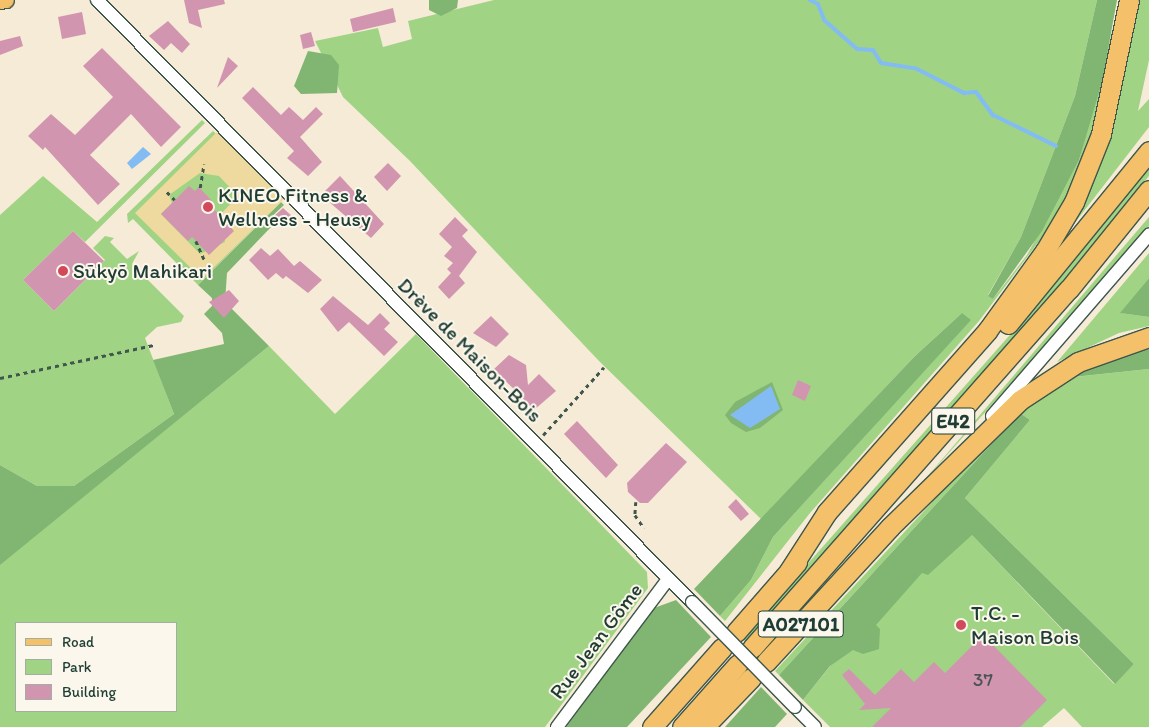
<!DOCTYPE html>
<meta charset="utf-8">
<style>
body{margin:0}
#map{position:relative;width:1149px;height:727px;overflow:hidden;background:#f6ebd7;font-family:Itim,sans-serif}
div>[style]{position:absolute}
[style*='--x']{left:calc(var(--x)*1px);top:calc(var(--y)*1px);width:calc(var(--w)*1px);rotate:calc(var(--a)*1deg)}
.green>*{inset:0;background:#a0d484}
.forest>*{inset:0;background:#80b672}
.sand>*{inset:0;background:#eeda9e}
.water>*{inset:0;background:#83bbf3}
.stream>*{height:4px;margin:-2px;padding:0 2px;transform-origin:2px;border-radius:2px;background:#83bbf3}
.building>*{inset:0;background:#d195af}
.path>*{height:2.5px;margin-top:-1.25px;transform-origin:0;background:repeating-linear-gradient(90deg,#3f574c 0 4px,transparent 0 8px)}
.roads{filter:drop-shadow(1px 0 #3f574c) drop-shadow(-1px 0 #3f574c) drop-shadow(0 1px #3f574c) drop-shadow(0 -1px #3f574c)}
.minor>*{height:12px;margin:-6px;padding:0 6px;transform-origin:6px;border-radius:6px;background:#fff}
.major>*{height:16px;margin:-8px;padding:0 8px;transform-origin:8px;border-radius:8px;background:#f4c16a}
.highway>*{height:19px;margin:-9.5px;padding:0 9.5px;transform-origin:9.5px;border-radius:9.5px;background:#f4c16a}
.bridges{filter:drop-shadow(1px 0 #3f574c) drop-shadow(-1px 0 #3f574c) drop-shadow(0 1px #3f574c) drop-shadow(0 -1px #3f574c)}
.minor-bridge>*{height:12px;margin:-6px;padding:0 6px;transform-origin:6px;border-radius:6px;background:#fff}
.dots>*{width:14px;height:14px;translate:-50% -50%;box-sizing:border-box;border:2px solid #fbf7ec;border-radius:50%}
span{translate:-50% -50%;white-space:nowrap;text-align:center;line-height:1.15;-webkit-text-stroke:4px #fbf7ec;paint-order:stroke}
.number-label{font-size:19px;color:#4c5353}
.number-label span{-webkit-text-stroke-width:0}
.shield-label span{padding:1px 4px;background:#fbf7ec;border:1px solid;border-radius:4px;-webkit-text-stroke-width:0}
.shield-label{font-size:20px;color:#1f3d34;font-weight:700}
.poi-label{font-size:21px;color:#1f3d34}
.left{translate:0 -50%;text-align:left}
.street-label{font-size:21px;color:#1f3d34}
.legend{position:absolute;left:15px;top:622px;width:162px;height:90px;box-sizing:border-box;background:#fbf7ec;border:1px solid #a3ada2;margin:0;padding:6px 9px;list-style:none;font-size:15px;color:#1f3d34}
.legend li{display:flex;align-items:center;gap:10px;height:25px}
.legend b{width:25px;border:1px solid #a3ada2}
</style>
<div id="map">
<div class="green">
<i style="clip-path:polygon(494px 0,1097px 0,1075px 96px,1021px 237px,988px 295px,993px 299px,1027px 255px,1079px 160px,1120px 0,1100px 112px,1066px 201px,1046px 232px,979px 321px,810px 513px,725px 621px,720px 616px,751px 580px,773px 537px,872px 428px,962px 313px,915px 356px,761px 519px,599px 361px,410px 161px,343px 97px,315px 41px,378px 28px,383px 47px,412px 39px,408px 21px)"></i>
<i style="clip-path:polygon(1137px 0,1149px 0,1149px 60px,1138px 111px,1149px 99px,1149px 127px,1060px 242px,1110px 133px)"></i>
<i style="clip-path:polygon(202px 120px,205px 123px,85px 242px,73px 231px,23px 280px,54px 311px,105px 260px,93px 248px,105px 236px,114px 238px,110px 242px,127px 259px,139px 251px,132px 264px,184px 316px,181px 322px,157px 327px,145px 338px,174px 414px,74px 486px,37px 486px,0 465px,0 215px,43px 176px,97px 222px)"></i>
<i style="clip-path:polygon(213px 131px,282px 200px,198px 285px,133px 219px,128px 223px,127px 214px)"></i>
<i style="clip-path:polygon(1149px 166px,1149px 176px,1058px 287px,746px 642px,742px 638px,1055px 284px)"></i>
<i style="clip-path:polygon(1149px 217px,1149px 226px,1141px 237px,915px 491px)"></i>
<i style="clip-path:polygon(1149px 253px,1149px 278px,1121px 313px,1149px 317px,1149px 326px,1119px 333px,1057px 362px)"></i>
<i style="clip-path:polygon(evenodd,416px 334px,647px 572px,648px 588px,545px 727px,0 727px,0 564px,269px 346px,335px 414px,416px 334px,16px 623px,176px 623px,176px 711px,16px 711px,16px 623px)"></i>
<i style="clip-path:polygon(1149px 344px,1149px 349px,1112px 358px,1065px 378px,1149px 369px,1149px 727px,1082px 727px,1064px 708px,1042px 727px,830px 727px,803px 700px,952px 514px,1114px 684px,1134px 664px,965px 498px,1030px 420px,1020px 413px,779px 675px,775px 671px,1017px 411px,1074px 371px)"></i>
</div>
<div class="forest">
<i style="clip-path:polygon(429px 0,458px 0,457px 8px,441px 16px,429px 10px)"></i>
<i style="clip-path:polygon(1097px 0,1117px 0,1102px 82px,1079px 160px,1042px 231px,993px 299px,988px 296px,1021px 237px,1075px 96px)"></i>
<i style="clip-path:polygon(308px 51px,331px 55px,339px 65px,337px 93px,301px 94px,294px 86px)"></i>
<i style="clip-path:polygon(281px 202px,284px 205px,267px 221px,272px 226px,227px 273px,225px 302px,269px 346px,0 565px,0 465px,37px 486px,74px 486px,174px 414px,153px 360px,224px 344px,222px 333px,204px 314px,212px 306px,212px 298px,198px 285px)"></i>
<i style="clip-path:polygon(1149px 278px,1149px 317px,1120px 313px)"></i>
<i style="clip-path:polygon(962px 313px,971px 320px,773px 537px,751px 580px,720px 616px,694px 589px,915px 356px)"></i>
<i style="clip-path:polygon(1149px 349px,1149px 369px,1064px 378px,1112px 358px)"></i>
<i style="clip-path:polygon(772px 382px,783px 410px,760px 428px,746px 432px,731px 423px,725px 415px,735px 402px)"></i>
<i style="clip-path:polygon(1020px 413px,1030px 420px,965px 498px,1134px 664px,1115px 684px,972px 535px,928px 575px,922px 573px,876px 625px,880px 629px,879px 649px,863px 654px,853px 650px,830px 666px,803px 700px,779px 675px)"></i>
<i style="clip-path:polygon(676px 600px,711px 637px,627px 727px,566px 727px,654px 608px)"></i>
<i style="clip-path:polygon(761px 687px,787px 714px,775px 727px,725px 727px)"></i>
</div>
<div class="sand">
<i style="clip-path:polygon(evenodd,218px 131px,285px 198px,202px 279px,135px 213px,218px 131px,200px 173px,219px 176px,238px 196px,219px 216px,225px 242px,200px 254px,161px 214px,172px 203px,169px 195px,200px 173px)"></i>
</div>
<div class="water">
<i style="clip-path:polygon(143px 147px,151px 154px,132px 169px,127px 163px)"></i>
<i style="clip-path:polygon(771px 386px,780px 409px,750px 428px,730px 415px)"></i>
</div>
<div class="stream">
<i style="--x:810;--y:0;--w:9;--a:27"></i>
<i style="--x:818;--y:4;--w:17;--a:69"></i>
<i style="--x:824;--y:20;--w:44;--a:41.3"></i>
<i style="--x:857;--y:49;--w:16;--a:4"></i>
<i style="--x:873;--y:50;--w:15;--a:58"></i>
<i style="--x:881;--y:63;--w:36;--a:9"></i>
<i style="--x:917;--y:69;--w:53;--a:27.1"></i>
<i style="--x:964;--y:93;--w:12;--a:-5"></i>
<i style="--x:976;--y:92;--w:29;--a:54"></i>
<i style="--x:993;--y:115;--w:70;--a:26.2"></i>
</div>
<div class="building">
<i style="clip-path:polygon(184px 0,224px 0,225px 4px,198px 10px,202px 28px,189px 23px)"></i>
<i style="clip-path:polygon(393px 8px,396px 22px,353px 32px,350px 19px)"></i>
<i style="clip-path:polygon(82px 12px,86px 34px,62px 39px,58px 17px)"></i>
<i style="clip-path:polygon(168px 21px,190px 44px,182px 53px,171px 43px,164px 50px,149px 36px)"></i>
<i style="clip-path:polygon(311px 32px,315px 46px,303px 49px,300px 35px)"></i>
<i style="clip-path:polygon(20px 36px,23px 46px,0 55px,0 41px)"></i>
<i style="clip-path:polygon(102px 48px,181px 127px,161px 147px,131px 114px,90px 155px,120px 184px,98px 205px,45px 147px,43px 150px,28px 136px,51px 114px,75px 135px,113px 97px,83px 66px)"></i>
<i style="clip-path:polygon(228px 57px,238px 66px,217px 88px)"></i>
<i style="clip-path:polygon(253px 87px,281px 115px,289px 107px,303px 120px,316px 107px,323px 114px,300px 137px,322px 162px,308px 176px,287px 158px,294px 151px,242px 98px)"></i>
<i style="clip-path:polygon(388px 163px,401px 176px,387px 191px,374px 177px)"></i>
<i style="clip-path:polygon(340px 176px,384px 224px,371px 238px,321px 195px)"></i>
<i style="clip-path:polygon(189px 186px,195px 191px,199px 187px,212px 201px,209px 204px,234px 231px,209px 255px,192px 237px,188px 241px,161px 214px)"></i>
<i style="clip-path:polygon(283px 208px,293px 217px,282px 228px,272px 218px)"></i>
<i style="clip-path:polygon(455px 217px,468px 230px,462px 236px,477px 252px,459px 276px,465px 283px,449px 299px,438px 287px,451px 273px,447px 269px,453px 263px,444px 256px,452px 247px,439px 234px)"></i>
<i style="clip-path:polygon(73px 231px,104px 261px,54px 311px,23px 280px)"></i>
<i style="clip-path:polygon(261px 248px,270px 256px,278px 249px,294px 266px,300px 261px,322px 280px,308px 293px,286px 276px,283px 279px,276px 273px,268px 280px,249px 260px)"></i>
<i style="clip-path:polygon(229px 290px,239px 301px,224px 318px,209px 302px)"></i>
<i style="clip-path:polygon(333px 296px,368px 325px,380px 313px,390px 323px,384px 329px,398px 342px,384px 356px,349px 322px,338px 332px,320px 309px)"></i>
<i style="clip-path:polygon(491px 316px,509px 334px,496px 347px,473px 333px)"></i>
<i style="clip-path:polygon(509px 355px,526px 365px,528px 385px,539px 374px,556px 391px,534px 410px,494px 369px)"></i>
<i style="clip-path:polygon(798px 380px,811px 386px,805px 401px,792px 395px)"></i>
<i style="clip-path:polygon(577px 421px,618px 465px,606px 478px,564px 434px)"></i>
<i style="clip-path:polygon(666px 443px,687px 462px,648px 503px,640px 503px,628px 492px,627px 483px)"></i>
<i style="clip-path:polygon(736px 499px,749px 514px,741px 521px,728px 507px)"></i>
<i style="clip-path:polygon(983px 635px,1047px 700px,1020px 727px,872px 727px,891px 708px,859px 710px,865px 704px,842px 675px,849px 669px,875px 695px,901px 669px,914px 682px,934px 662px,945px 673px)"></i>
</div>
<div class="path">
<i style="--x:200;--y:188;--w:24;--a:-81"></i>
<i style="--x:167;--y:192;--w:11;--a:45"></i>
<i style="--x:196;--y:241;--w:22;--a:66"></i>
<i style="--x:0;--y:378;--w:157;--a:-12.1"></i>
<i style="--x:543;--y:435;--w:91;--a:-48.1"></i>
<i style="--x:636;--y:502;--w:13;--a:94"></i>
<i style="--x:635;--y:515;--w:16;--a:55"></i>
</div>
<div class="roads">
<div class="minor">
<i style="--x:97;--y:0;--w:846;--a:45.34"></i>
<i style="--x:992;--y:416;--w:240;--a:-49.1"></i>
<i style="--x:795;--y:707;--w:28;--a:45"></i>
<i style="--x:557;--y:727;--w:185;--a:-53.1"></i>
</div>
<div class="major">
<i style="--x:0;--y:1;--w:6;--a:-9"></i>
</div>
<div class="highway">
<i style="--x:1008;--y:324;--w:223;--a:-50.8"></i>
<i style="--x:789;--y:571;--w:70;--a:-57.2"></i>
<i style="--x:827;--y:512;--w:242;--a:-48.5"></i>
<i style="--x:987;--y:331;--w:99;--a:-54.1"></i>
<i style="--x:1045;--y:251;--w:57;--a:-59.4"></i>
<i style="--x:1074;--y:202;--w:73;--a:-68.3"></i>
<i style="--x:1101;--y:134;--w:137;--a:-78.2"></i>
<i style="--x:736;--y:632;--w:93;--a:-48.9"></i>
<i style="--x:752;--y:648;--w:479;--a:-48.6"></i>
<i style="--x:1069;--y:289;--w:127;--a:-51.1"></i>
<i style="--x:766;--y:662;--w:183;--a:-47.4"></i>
<i style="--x:890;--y:527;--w:182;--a:-44.3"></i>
<i style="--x:1020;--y:400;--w:69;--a:-33.2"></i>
<i style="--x:1078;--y:362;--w:75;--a:-19.4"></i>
<i style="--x:652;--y:727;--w:106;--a:-48.5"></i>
<i style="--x:682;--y:727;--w:84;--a:-48.4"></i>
<i style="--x:704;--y:727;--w:68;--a:-46.2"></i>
</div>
</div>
<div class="bridges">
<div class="minor-bridge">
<i style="--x:692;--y:602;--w:147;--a:45.6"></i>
</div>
</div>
<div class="dots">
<i style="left:208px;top:207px;background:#d1495b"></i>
<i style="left:63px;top:271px;background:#d1495b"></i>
<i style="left:961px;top:625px;background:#d1495b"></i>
</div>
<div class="number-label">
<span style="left:983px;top:680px">37</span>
</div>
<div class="shield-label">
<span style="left:953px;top:421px">E42</span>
<span style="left:801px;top:624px">A027101</span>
</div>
<div class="poi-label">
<span class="left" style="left:218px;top:207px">KINEO Fitness &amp;<br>Wellness - Heusy</span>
<span class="left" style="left:73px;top:271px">Sūkyō Mahikari</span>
<span class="left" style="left:971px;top:625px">T.C. -<br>Maison Bois</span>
</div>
<div class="street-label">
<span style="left:470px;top:350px;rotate:45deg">Drève de Maison-Bois</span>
<span style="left:596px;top:641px;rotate:-53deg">Rue Jean Gôme</span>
</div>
<ul class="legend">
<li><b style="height:6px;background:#f4c16a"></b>Road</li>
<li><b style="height:14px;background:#a0d484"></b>Park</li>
<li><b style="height:14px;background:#d195af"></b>Building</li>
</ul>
</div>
